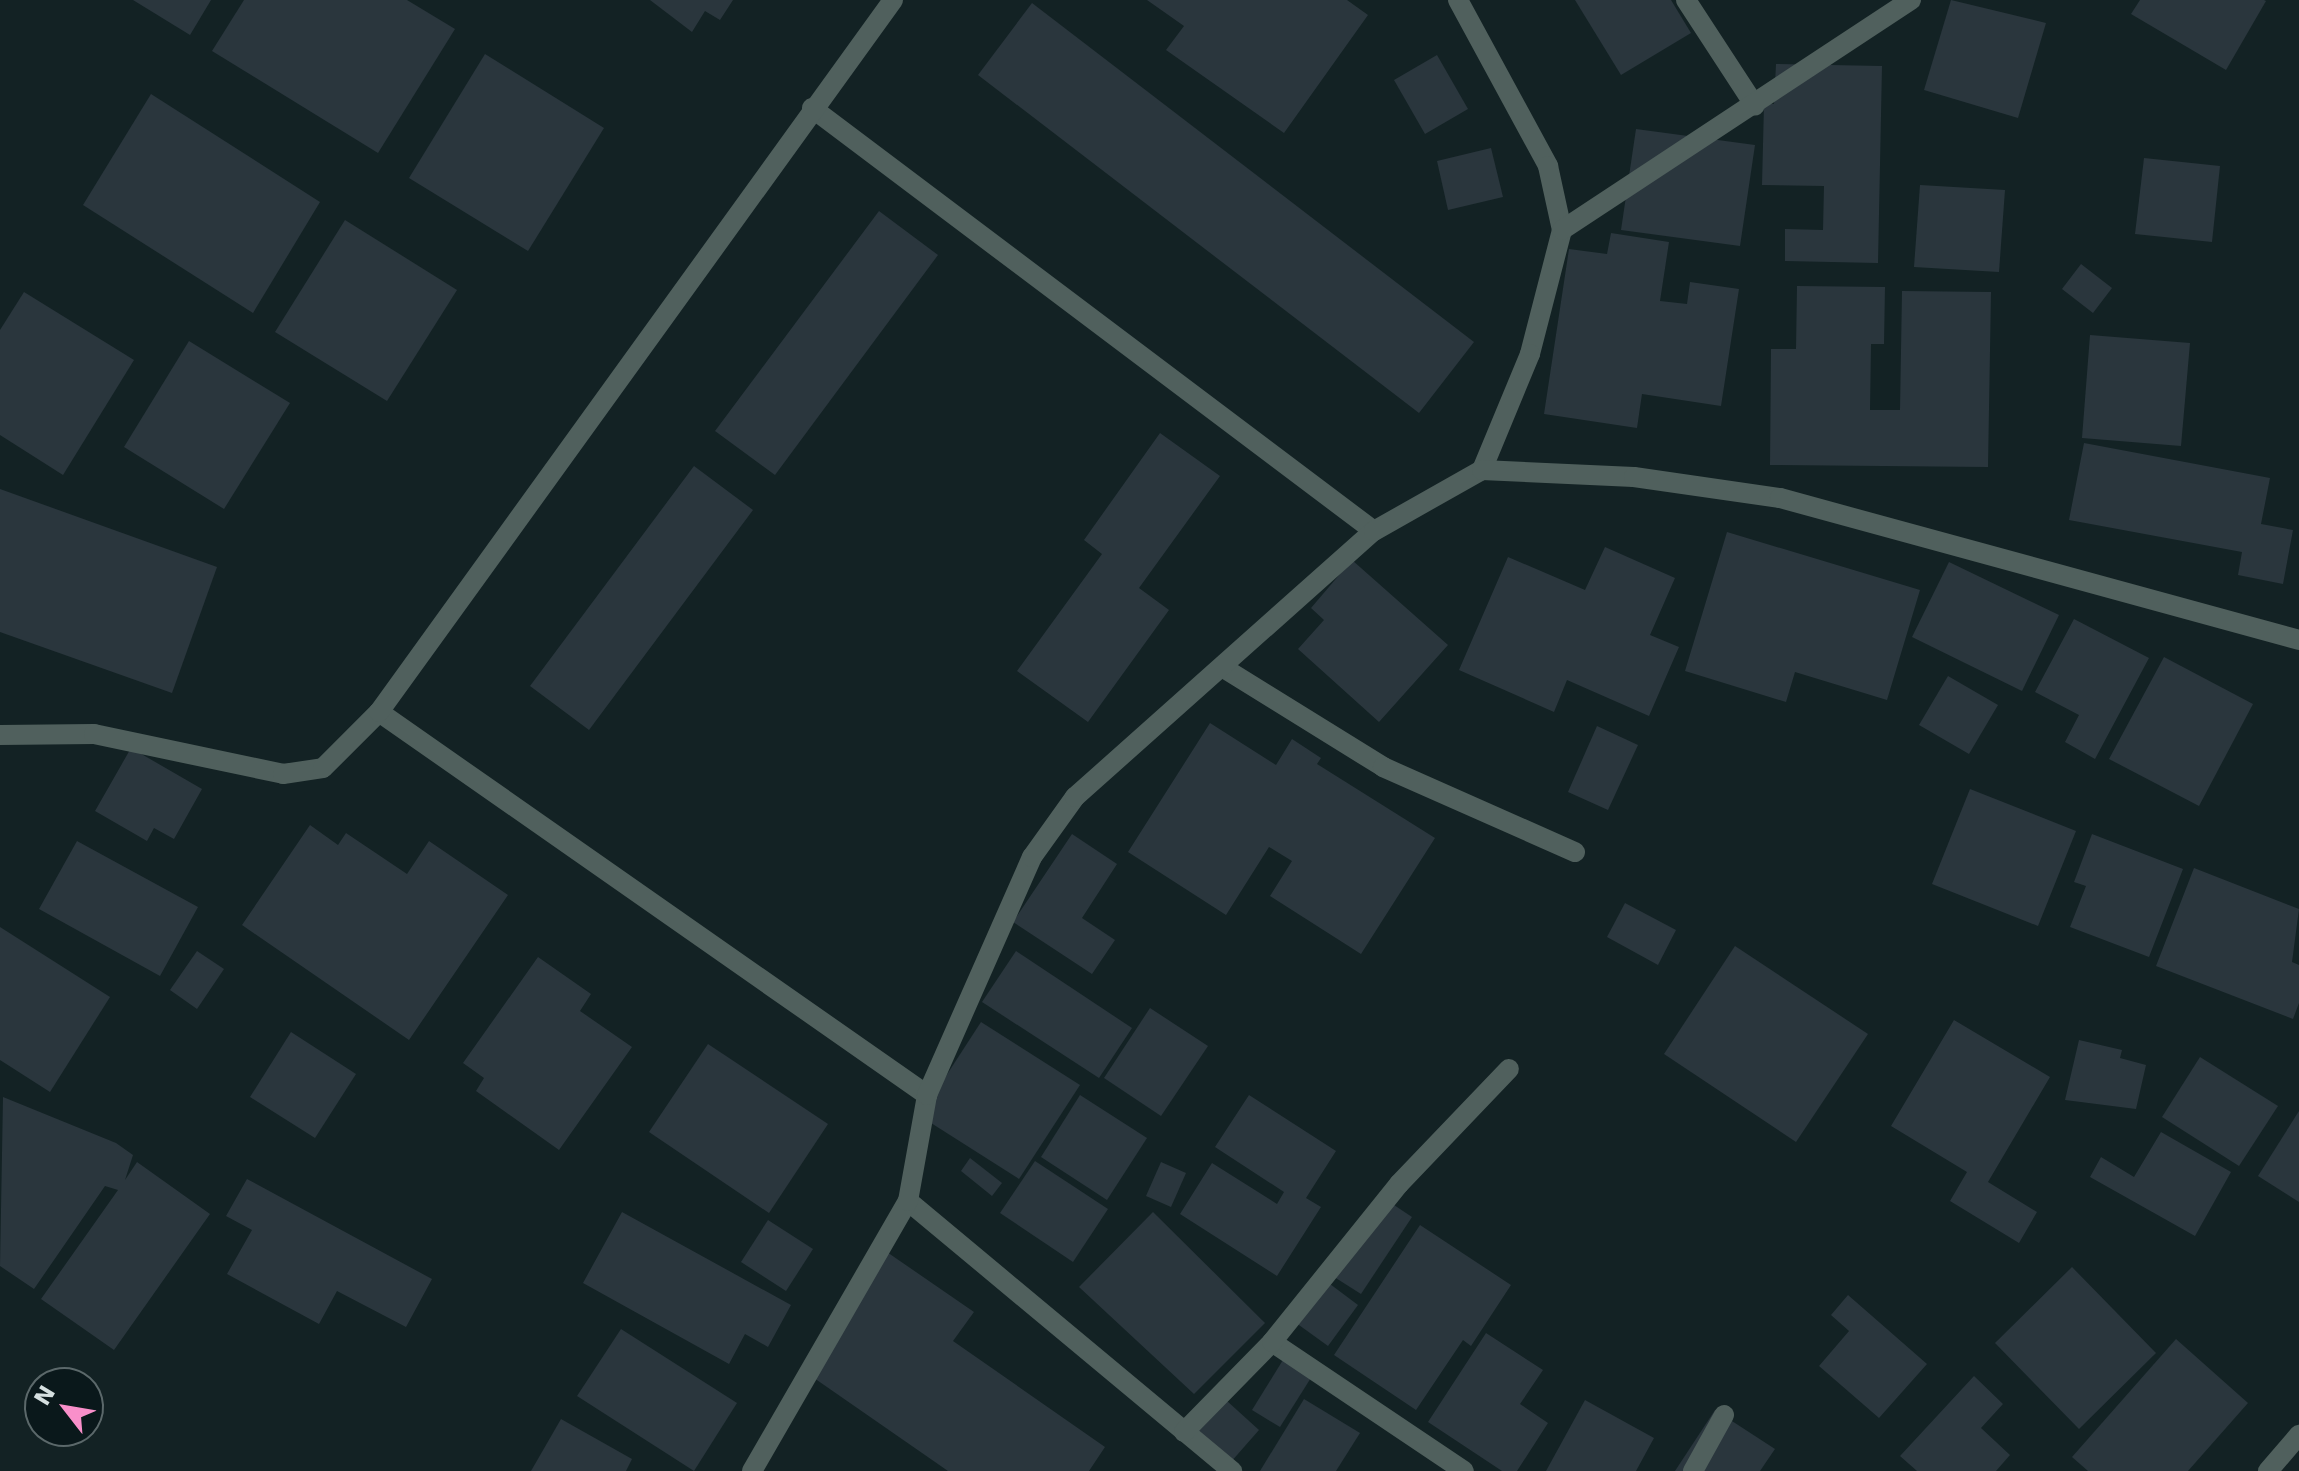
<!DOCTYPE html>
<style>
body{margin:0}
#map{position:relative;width:2299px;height:1471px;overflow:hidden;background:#132224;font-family:"DejaVu Sans",sans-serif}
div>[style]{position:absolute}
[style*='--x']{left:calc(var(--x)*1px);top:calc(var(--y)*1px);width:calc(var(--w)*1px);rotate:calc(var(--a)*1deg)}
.building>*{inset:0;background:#2a363d}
.minor>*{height:20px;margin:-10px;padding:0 10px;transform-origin:10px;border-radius:10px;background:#50605d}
span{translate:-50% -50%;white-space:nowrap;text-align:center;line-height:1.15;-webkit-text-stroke:6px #0a181b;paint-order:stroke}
.north{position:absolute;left:24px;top:1367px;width:80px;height:80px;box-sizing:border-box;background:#0a181b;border:2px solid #5b686a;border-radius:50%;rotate:301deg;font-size:22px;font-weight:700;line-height:32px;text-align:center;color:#d5dfe0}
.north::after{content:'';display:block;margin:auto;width:28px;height:36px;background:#f98fca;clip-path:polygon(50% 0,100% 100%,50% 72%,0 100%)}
</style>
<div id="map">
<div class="building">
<i style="clip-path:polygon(133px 0,211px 0,190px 35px)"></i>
<i style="clip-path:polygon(244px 0,407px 0,455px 29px,378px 153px,212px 51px)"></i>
<i style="clip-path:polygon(650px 0,733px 0,720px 20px,705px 11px,692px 32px)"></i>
<i style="clip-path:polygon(1147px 0,1347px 0,1368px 15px,1284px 133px,1166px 50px,1184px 26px)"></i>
<i style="clip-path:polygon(1575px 0,1671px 0,1691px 33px,1621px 75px)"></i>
<i style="clip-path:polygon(1951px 0,2046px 23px,2018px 118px,1924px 90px)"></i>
<i style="clip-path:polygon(2140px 0,2264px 0,2266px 1px,2226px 70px,2131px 14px)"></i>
<i style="clip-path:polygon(1032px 3px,1474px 342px,1419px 413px,978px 75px)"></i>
<i style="clip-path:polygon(485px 54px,604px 128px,528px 251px,409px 178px)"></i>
<i style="clip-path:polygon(1437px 55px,1468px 109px,1425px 134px,1394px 80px)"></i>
<i style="clip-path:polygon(1776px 64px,1882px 66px,1878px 263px,1785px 261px,1785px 229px,1823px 230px,1824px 186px,1762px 185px,1764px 104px,1774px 104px)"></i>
<i style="clip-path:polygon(151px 94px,320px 202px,253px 313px,83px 205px)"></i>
<i style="clip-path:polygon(1636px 129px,1755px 145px,1740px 246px,1621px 230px)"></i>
<i style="clip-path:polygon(1491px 148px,1503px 197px,1448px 210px,1437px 161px)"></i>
<i style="clip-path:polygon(2144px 158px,2220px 166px,2212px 242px,2135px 234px)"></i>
<i style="clip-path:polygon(1920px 185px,2005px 190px,1999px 272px,1914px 267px)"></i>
<i style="clip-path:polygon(879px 211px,938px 255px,775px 475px,715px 431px)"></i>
<i style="clip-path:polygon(345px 220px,457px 290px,387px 401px,275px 332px)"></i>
<i style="clip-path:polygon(1611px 233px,1669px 242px,1660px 301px,1687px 304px,1690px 282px,1739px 289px,1721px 406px,1642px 394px,1637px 428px,1544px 414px,1569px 249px,1607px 254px)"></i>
<i style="clip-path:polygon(2081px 264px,2112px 288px,2093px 313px,2062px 289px)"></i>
<i style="clip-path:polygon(1797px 286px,1885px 287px,1884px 344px,1871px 344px,1870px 410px,1900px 410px,1902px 291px,1991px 292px,1988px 467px,1770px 465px,1771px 349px,1796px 349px)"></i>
<i style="clip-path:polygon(24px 292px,134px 360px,63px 475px,0 435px,0 330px)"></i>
<i style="clip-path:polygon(2090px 335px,2190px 343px,2181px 446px,2082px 438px)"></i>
<i style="clip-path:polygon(189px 341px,290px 403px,224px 509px,124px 447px)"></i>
<i style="clip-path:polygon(1160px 433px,1220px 476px,1139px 588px,1169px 610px,1088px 722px,1017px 671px,1102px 554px,1084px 540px)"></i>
<i style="clip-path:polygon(2084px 443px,2270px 478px,2261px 524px,2293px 530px,2283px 584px,2238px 575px,2242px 552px,2069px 520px)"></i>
<i style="clip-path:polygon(694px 466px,753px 510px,589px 730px,530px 686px)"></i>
<i style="clip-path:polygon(0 489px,217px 567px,172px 693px,0 632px)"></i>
<i style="clip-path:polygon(1727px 532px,1920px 590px,1887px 700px,1795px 672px,1786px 702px,1685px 671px)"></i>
<i style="clip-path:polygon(1605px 547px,1675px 578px,1650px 635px,1679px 647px,1649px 716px,1567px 680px,1554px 712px,1459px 670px,1508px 557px,1585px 590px)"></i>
<i style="clip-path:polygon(1352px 560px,1448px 645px,1379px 722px,1298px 649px,1324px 620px,1311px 608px)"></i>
<i style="clip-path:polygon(1949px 562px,2059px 615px,2022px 691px,1912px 637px)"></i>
<i style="clip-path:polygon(2074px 619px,2149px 658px,2095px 759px,2065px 742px,2079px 715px,2035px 692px)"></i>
<i style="clip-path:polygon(2164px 657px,2253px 704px,2199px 806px,2109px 759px)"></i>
<i style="clip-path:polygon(1948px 676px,1998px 705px,1969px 754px,1919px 725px)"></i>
<i style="clip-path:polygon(1210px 723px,1276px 765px,1292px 739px,1321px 758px,1317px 764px,1435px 838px,1361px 954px,1270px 896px,1292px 861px,1269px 847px,1226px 915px,1128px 852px)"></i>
<i style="clip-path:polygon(1597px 726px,1638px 745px,1608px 810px,1568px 792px)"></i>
<i style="clip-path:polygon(131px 748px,202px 789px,174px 839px,154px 828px,147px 841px,95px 811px)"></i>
<i style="clip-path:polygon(1970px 789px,2076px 831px,2038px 926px,1932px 884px)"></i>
<i style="clip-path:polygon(310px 825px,338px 845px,346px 833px,407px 874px,429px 841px,508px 895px,409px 1040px,242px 925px)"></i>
<i style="clip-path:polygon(1072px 834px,1117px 864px,1082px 918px,1115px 940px,1092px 974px,1013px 922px)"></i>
<i style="clip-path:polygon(2092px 834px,2183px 869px,2149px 957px,2070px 927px,2086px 886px,2074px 882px)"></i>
<i style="clip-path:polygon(77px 841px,198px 907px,160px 976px,39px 909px)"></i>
<i style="clip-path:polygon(2194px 868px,2299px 909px,2292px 962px,2299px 965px,2299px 1003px,2293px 1019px,2156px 966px)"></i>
<i style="clip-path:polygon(1625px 903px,1676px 930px,1658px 965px,1607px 937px)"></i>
<i style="clip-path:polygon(0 927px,110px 997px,50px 1092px,0 1060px)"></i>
<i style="clip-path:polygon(1735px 946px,1868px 1034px,1796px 1142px,1664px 1054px)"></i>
<i style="clip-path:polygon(197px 951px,224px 969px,197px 1009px,170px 990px)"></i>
<i style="clip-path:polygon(1016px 951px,1132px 1028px,1099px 1078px,982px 1002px)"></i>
<i style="clip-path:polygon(538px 957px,591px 994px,580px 1011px,632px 1047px,559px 1150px,476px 1091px,484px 1078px,463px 1063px)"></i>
<i style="clip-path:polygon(1150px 1008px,1208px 1046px,1161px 1116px,1104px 1078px)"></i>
<i style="clip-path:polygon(1954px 1020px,2050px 1077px,1988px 1182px,2037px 1212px,2019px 1243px,1950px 1201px,1967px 1172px,1891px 1126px)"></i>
<i style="clip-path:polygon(981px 1022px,1080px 1085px,1019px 1179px,920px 1116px)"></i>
<i style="clip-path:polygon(291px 1032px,356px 1074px,315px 1138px,250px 1097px)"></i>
<i style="clip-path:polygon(2079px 1040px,2122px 1050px,2120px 1058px,2146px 1065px,2136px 1109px,2065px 1100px)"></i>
<i style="clip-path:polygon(708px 1044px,828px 1124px,769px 1213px,649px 1132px)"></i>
<i style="clip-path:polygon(2200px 1057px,2278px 1106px,2239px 1166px,2162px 1117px)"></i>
<i style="clip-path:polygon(1080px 1095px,1147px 1138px,1107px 1200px,1041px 1157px)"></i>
<i style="clip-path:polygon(1249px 1095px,1336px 1151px,1306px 1198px,1321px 1207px,1277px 1276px,1180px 1214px,1212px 1163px,1277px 1204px,1284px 1192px,1215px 1147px)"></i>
<i style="clip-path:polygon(3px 1097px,116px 1143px,133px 1155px,125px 1180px,137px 1162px,210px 1214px,114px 1350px,41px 1299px,118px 1190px,105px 1186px,34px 1289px,0 1266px)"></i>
<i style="clip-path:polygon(2299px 1111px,2299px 1202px,2258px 1176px)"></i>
<i style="clip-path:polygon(2161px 1132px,2231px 1172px,2195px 1236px,2090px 1177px,2101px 1157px,2134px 1177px)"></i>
<i style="clip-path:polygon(970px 1158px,1002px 1183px,992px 1196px,961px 1171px)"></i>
<i style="clip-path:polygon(1035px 1161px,1108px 1209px,1073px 1262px,1000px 1213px)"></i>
<i style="clip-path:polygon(1161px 1162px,1186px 1173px,1171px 1207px,1146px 1196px)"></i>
<i style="clip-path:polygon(247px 1179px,432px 1279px,406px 1327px,337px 1291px,319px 1324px,227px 1274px,252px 1230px,226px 1216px)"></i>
<i style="clip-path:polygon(1382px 1197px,1412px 1217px,1361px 1294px,1331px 1275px)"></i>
<i style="clip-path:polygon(622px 1212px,791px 1305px,768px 1347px,745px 1334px,729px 1364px,583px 1283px)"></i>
<i style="clip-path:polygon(1153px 1212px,1265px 1323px,1194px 1394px,1079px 1287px)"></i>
<i style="clip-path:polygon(768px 1220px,813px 1249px,786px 1291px,741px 1262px)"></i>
<i style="clip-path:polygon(1420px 1225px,1511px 1285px,1471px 1346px,1463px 1340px,1416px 1410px,1334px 1355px)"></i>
<i style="clip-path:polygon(884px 1250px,974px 1312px,953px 1341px,1105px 1447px,1089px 1471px,948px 1471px,801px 1369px)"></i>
<i style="clip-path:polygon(2072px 1267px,2156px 1353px,2079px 1429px,1995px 1343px)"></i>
<i style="clip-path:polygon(1322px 1278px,1358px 1305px,1328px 1346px,1292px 1320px)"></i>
<i style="clip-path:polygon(1848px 1295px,1927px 1364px,1879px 1418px,1819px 1366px,1849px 1331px,1831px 1315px)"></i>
<i style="clip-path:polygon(621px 1329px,737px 1403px,694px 1471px,577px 1396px)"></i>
<i style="clip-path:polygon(1486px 1333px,1543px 1370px,1520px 1404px,1548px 1423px,1517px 1471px,1502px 1471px,1428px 1422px)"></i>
<i style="clip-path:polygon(2176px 1339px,2248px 1403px,2188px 1471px,2088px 1471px,2072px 1457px)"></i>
<i style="clip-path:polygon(1286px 1355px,1314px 1373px,1280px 1427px,1252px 1410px)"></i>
<i style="clip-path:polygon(1974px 1376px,2003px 1404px,1981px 1428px,2010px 1455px,1996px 1471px,1917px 1471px,1900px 1456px)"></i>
<i style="clip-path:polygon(1216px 1391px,1259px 1430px,1223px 1471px,1177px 1435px)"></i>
<i style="clip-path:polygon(1304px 1399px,1360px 1433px,1336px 1471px,1260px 1471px)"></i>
<i style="clip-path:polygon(1585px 1400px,1654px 1438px,1636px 1471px,1546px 1471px)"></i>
<i style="clip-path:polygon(1715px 1410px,1775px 1449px,1760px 1471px,1675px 1471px)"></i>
<i style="clip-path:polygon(561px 1419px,632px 1459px,626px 1471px,531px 1471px)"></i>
</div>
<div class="minor">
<i style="--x:1458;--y:0;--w:189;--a:61.5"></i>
<i style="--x:1548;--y:166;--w:66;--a:77.7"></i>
<i style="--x:1562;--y:230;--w:128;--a:104.5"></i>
<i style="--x:1530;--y:354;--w:126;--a:112.5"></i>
<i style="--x:1686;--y:0;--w:126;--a:56.9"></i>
<i style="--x:812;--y:108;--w:703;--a:36.97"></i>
<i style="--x:1562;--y:230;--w:418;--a:-33.4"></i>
<i style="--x:1222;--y:667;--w:190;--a:31.8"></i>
<i style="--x:1383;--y:767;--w:210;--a:23.9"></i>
<i style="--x:379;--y:712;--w:669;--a:34.95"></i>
<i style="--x:0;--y:735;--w:94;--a:-0.6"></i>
<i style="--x:94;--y:734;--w:193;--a:11.9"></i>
<i style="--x:283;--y:774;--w:40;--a:-8.5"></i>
<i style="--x:323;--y:768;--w:79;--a:-45"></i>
<i style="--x:379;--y:712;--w:878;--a:-54.17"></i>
<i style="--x:908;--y:1201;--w:422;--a:39.8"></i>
<i style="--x:1272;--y:1342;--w:231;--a:33.9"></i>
<i style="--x:1184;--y:1432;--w:126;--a:-45.6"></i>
<i style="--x:1272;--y:1342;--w:203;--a:-51.2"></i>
<i style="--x:1399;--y:1184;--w:159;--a:-46.3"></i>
<i style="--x:752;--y:1471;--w:312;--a:-60"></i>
<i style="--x:908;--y:1201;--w:108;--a:-79.8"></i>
<i style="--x:927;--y:1095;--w:260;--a:-66.2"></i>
<i style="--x:1032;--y:857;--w:74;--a:-54.4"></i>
<i style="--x:1075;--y:797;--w:400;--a:-41.7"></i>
<i style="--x:1374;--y:531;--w:124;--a:-29.5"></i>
<i style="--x:1482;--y:470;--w:152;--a:2.6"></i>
<i style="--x:1634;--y:477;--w:148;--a:8.2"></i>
<i style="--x:1780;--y:498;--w:538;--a:15.3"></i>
<i style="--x:1693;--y:1471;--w:64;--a:-61"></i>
<i style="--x:2268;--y:1471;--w:48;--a:-49.3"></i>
</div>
<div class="north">N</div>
</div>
